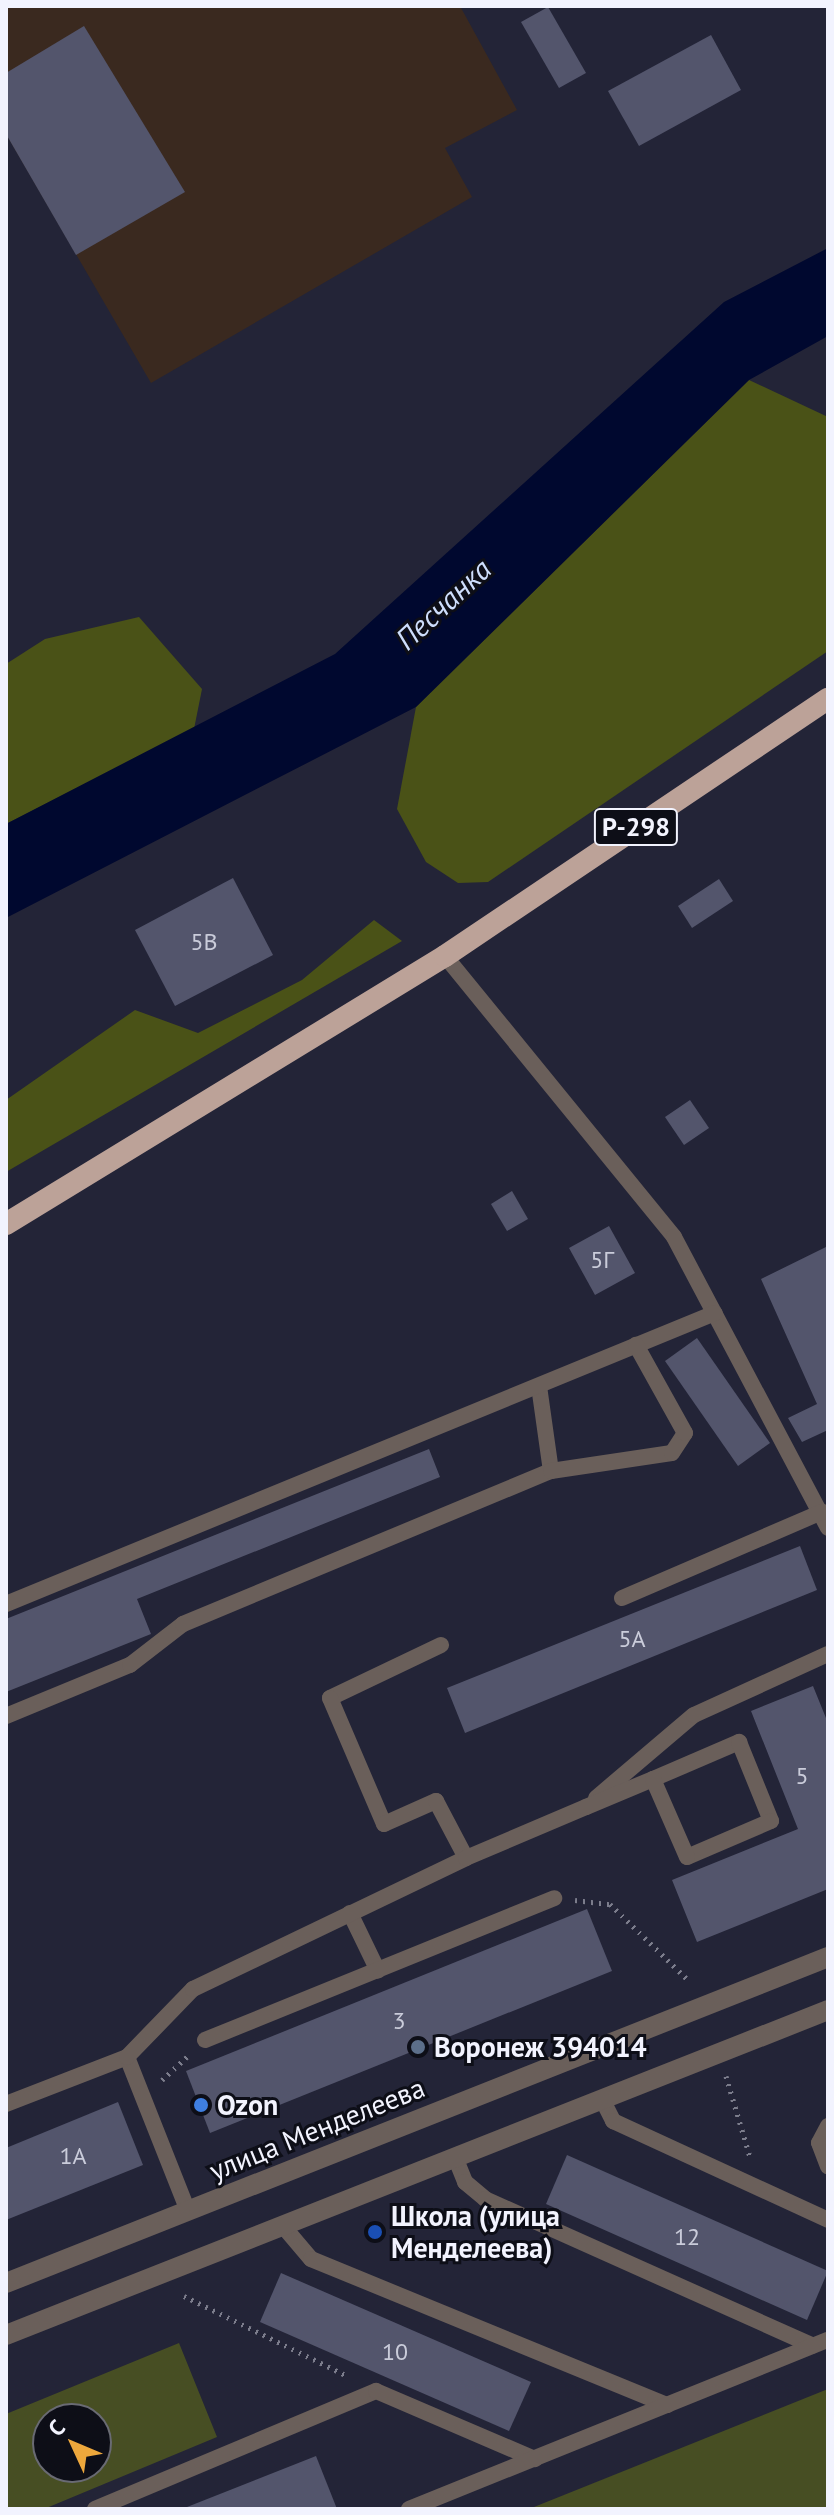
<!DOCTYPE html>
<meta charset="utf-8">
<style>
body{margin:0}
#map{position:relative;width:834px;height:2515px;overflow:hidden;background:#232437;font-family:"PT Sans",sans-serif}
div>[style]{position:absolute}
[style*='--x']{left:calc(var(--x)*1px);top:calc(var(--y)*1px);width:calc(var(--w)*1px);rotate:calc(var(--a)*1deg)}
.commercial>*{inset:0;background:#3a291f}
.green>*{inset:0;background:#474e23}
.forest>*{inset:0;background:#4a5217}
.water>*{inset:0;background:#00082f}
.building>*{inset:0;background:#53556c}
.path>*{height:5px;margin-top:-2.5px;transform-origin:0;background:repeating-linear-gradient(90deg,#7c7d8c 0 2px,transparent 0 8px)}
.service>*{height:16px;margin:-8px;padding:0 8px;transform-origin:8px;border-radius:8px;background:#6a5f5a}
.tertiary>*{height:20px;margin:-10px;padding:0 10px;transform-origin:10px;border-radius:10px;background:#6a5f5a}
.trunk>*{height:22px;margin:-11px;padding:0 11px;transform-origin:11px;border-radius:11px;background:#bca298}
.dots>*{width:22px;height:22px;translate:-50% -50%;box-sizing:border-box;border:4px solid #0d0e17;border-radius:50%}
span{translate:-50% -50%;white-space:nowrap;text-align:center;line-height:1.15;-webkit-text-stroke:6px #0d0e17;paint-order:stroke}
.number-label{font-size:24px;color:#caccda}
.number-label span{-webkit-text-stroke-width:0}
.shield-label span{padding:2px 6px;background:#0d0e17;border:2px solid;border-radius:6px;-webkit-text-stroke-width:0}
.shield-label{font-size:26px;color:#f2f3fe;font-weight:700}
.poi-label{font-size:28px;color:#f2f3fe;font-weight:700}
.left{translate:0 -50%;text-align:left}
.street-label{font-size:28px;color:#f2f3fe}
.water-label{font-size:30px;color:#cedefc;font-style:italic}
.frame{position:absolute;inset:0;border:8px solid #f2f3fe;pointer-events:none}
.north{position:absolute;left:32px;top:2403px;width:80px;height:80px;box-sizing:border-box;background:#0d0e17;border:2px solid #696a73;border-radius:50%;rotate:314deg;font-size:22px;font-weight:700;line-height:32px;text-align:center;color:#f2f3fe}
.north::after{content:'';display:block;margin:auto;width:28px;height:36px;background:#eea83c;clip-path:polygon(50% 0,100% 100%,50% 72%,0 100%)}
</style>
<div id="map">
<div class="commercial">
<i style="clip-path:polygon(6px 6px,460px 6px,517px 110px,445px 148px,472px 197px,151px 383px,6px 134px)"></i>
</div>
<div class="green">
<i style="clip-path:polygon(evenodd,179px 2343px,217px 2437px,44px 2509px,6px 2509px,6px 2414px,179px 2343px,48px 2419px,96px 2419px,96px 2467px,48px 2467px,48px 2419px)"></i>
<i style="clip-path:polygon(828px 2389px,828px 2509px,529px 2509px)"></i>
</div>
<div class="forest">
<i style="clip-path:polygon(749px 380px,828px 417px,828px 651px,488px 882px,458px 883px,426px 862px,397px 809px,416px 707px)"></i>
<i style="clip-path:polygon(139px 617px,202px 689px,194px 729px,6px 824px,6px 664px,45px 639px)"></i>
<i style="clip-path:polygon(374px 920px,402px 941px,6px 1172px,6px 1100px,135px 1010px,198px 1033px,302px 980px)"></i>
</div>
<div class="water">
<i style="clip-path:polygon(828px 248px,828px 336px,749px 380px,416px 707px,6px 918px,6px 824px,335px 654px,724px 302px)"></i>
</div>
<div class="building">
<i style="clip-path:polygon(548px 7px,586px 73px,559px 88px,521px 22px)"></i>
<i style="clip-path:polygon(84px 26px,185px 192px,76px 255px,6px 134px,6px 73px)"></i>
<i style="clip-path:polygon(711px 35px,741px 90px,639px 146px,608px 91px)"></i>
<i style="clip-path:polygon(233px 878px,273px 955px,175px 1006px,135px 930px)"></i>
<i style="clip-path:polygon(719px 879px,733px 901px,692px 928px,678px 906px)"></i>
<i style="clip-path:polygon(690px 1100px,709px 1128px,684px 1145px,665px 1117px)"></i>
<i style="clip-path:polygon(512px 1191px,528px 1219px,507px 1231px,491px 1204px)"></i>
<i style="clip-path:polygon(609px 1226px,635px 1273px,595px 1295px,569px 1248px)"></i>
<i style="clip-path:polygon(828px 1246px,828px 1430px,802px 1442px,788px 1418px,817px 1404px,761px 1279px)"></i>
<i style="clip-path:polygon(697px 1338px,770px 1443px,738px 1466px,665px 1361px)"></i>
<i style="clip-path:polygon(429px 1449px,440px 1477px,137px 1599px,151px 1634px,6px 1692px,6px 1619px)"></i>
<i style="clip-path:polygon(800px 1546px,817px 1590px,465px 1733px,447px 1688px)"></i>
<i style="clip-path:polygon(813px 1686px,828px 1723px,828px 1889px,697px 1942px,672px 1880px,798px 1829px,751px 1711px)"></i>
<i style="clip-path:polygon(587px 1909px,612px 1971px,210px 2133px,186px 2071px)"></i>
<i style="clip-path:polygon(118px 2102px,143px 2165px,6px 2220px,6px 2148px)"></i>
<i style="clip-path:polygon(567px 2155px,828px 2271px,807px 2320px,546px 2204px)"></i>
<i style="clip-path:polygon(281px 2273px,531px 2382px,509px 2431px,260px 2322px)"></i>
<i style="clip-path:polygon(316px 2456px,337px 2509px,187px 2509px,187px 2507px)"></i>
</div>
<div class="path">
<i style="--x:575;--y:1900;--w:35;--a:7"></i>
<i style="--x:610;--y:1904;--w:107;--a:44.2"></i>
<i style="--x:726;--y:2076;--w:84;--a:73.5"></i>
<i style="--x:162;--y:2080;--w:38;--a:-43"></i>
<i style="--x:184;--y:2296;--w:182;--a:26.1"></i>
</div>
<div class="service">
<i style="--x:445;--y:956;--w:362;--a:50.8"></i>
<i style="--x:674;--y:1237;--w:329;--a:62.1"></i>
<i style="--x:539;--y:1386;--w:86;--a:82"></i>
<i style="--x:622;--y:1598;--w:218;--a:-23.3"></i>
<i style="--x:6;--y:1604;--w:766;--a:-22.32"></i>
<i style="--x:441;--y:1645;--w:123;--a:154.5"></i>
<i style="--x:330;--y:1698;--w:137;--a:66.8"></i>
<i style="--x:384;--y:1824;--w:57;--a:-23.9"></i>
<i style="--x:436;--y:1801;--w:64;--a:62.2"></i>
<i style="--x:6;--y:1716;--w:134;--a:-22.4"></i>
<i style="--x:130;--y:1665;--w:67;--a:-37.7"></i>
<i style="--x:183;--y:1624;--w:399;--a:-22.6"></i>
<i style="--x:551;--y:1471;--w:122;--a:-8.5"></i>
<i style="--x:672;--y:1453;--w:24;--a:-57"></i>
<i style="--x:685;--y:1433;--w:101;--a:-119.1"></i>
<i style="--x:596;--y:1798;--w:128;--a:-40.3"></i>
<i style="--x:694;--y:1715;--w:147;--a:-24.5"></i>
<i style="--x:350;--y:1913;--w:64;--a:64.2"></i>
<i style="--x:205;--y:2040;--w:377;--a:-22.1"></i>
<i style="--x:127;--y:2057;--w:166;--a:68.4"></i>
<i style="--x:602;--y:2099;--w:25;--a:63"></i>
<i style="--x:613;--y:2121;--w:237;--a:24.7"></i>
<i style="--x:6;--y:2104;--w:130;--a:-21.2"></i>
<i style="--x:127;--y:2057;--w:95;--a:-45.9"></i>
<i style="--x:193;--y:1989;--w:303;--a:-25.6"></i>
<i style="--x:466;--y:1858;--w:130;--a:-23"></i>
<i style="--x:586;--y:1807;--w:73;--a:-22.7"></i>
<i style="--x:653;--y:1779;--w:94;--a:-23.3"></i>
<i style="--x:739;--y:1742;--w:85;--a:67.9"></i>
<i style="--x:771;--y:1821;--w:91;--a:156.8"></i>
<i style="--x:687;--y:1857;--w:85;--a:-113.6"></i>
<i style="--x:828;--y:2126;--w:19;--a:118"></i>
<i style="--x:819;--y:2143;--w:25;--a:69"></i>
<i style="--x:455;--y:2157;--w:27;--a:68"></i>
<i style="--x:465;--y:2182;--w:26;--a:40"></i>
<i style="--x:485;--y:2199;--w:359;--a:24.1"></i>
<i style="--x:283;--y:2226;--w:43;--a:49.7"></i>
<i style="--x:311;--y:2259;--w:385;--a:22.3"></i>
<i style="--x:95;--y:2509;--w:305;--a:-22.8"></i>
<i style="--x:376;--y:2391;--w:173;--a:23.2"></i>
<i style="--x:409;--y:2509;--w:452;--a:-22"></i>
</div>
<div class="tertiary">
<i style="--x:6;--y:2283;--w:884;--a:-21.63"></i>
<i style="--x:6;--y:2335;--w:884;--a:-21.57"></i>
</div>
<div class="trunk">
<i style="--x:6;--y:1224;--w:514;--a:-31.4"></i>
<i style="--x:445;--y:956;--w:461;--a:-33.9"></i>
</div>
<div class="dots">
<i style="left:418px;top:2047px;background:#5c6f8a"></i>
<i style="left:201px;top:2105px;background:#3f7fe0"></i>
<i style="left:375px;top:2232px;background:#1a4fb4"></i>
</div>
<div class="number-label">
<span style="left:204px;top:942px">5В</span>
<span style="left:602px;top:1260px">5Г</span>
<span style="left:632px;top:1639px">5А</span>
<span style="left:802px;top:1776px">5</span>
<span style="left:399px;top:2021px">3</span>
<span style="left:73px;top:2156px">1А</span>
<span style="left:687px;top:2237px">12</span>
<span style="left:395px;top:2352px">10</span>
</div>
<div class="shield-label">
<span style="left:636px;top:827px">Р-298</span>
</div>
<div class="poi-label">
<span class="left" style="left:434px;top:2047px">Воронеж 394014</span>
<span class="left" style="left:217px;top:2105px">Ozon</span>
<span class="left" style="left:391px;top:2232px">Школа (улица<br>Менделеева)</span>
</div>
<div class="street-label">
<span style="left:317px;top:2129px;rotate:-22deg">улица Менделеева</span>
</div>
<div class="water-label">
<span style="left:443px;top:604px;rotate:-43deg">Песчанка</span>
</div>
<div class="frame"></div>
<div class="north">С</div>
</div>
